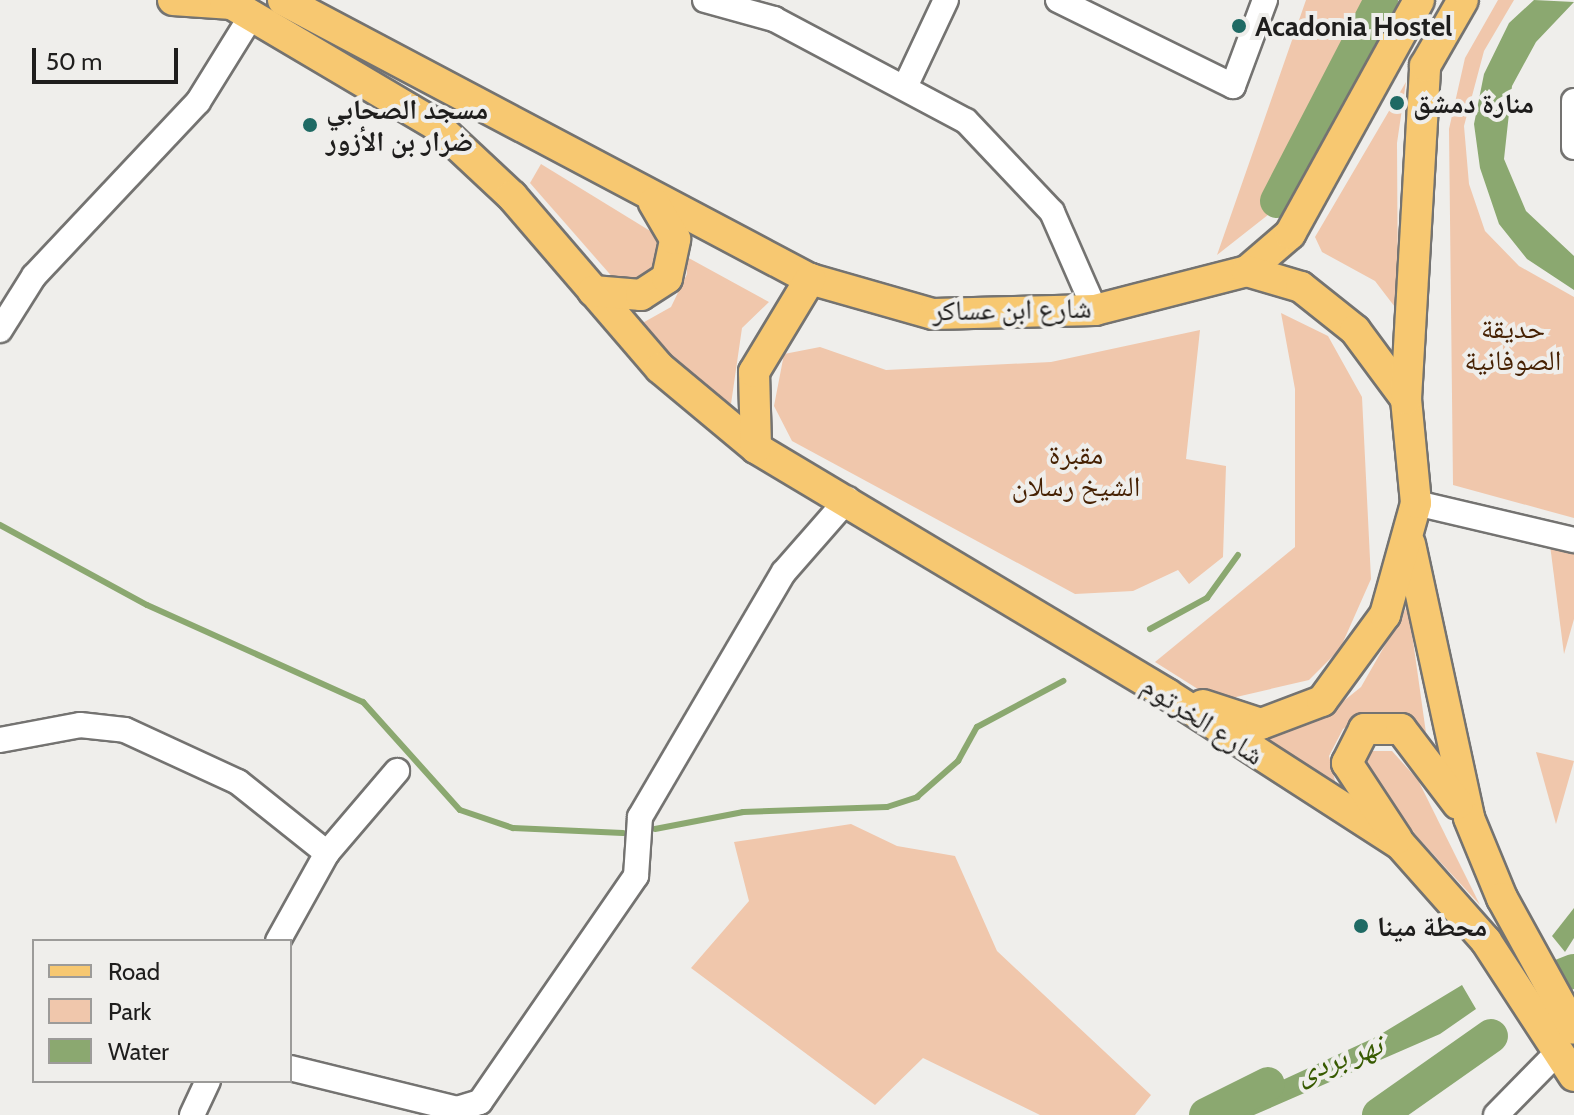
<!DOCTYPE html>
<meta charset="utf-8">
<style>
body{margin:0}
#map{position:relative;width:1574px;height:1115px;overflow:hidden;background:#efeeeb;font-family:Cabin,"Noto Naskh Arabic",sans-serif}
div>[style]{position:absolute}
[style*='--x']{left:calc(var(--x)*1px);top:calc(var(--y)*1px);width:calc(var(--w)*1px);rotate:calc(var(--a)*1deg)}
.green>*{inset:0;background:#f0c7ac}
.water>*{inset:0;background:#8ba870}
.stream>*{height:6px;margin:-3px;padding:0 3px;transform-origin:3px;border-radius:3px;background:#8ba870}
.river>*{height:34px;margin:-17px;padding:0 17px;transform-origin:17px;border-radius:17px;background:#8ba870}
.roads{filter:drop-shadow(2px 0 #747371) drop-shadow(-2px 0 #747371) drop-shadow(0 2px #747371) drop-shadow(0 -2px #747371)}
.minor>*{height:24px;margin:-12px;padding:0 12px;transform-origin:12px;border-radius:12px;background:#fff}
.major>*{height:30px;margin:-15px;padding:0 15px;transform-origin:15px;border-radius:15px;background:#f7c871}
.dots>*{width:22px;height:22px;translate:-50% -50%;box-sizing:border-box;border:4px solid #efeeeb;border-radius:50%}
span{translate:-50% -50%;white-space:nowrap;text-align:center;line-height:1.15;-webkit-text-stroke:8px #efeeeb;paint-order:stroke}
.poi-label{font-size:28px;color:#1f1e1d;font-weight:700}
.left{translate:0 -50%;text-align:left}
.street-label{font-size:28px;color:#1f1e1d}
.park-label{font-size:28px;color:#462103}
.water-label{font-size:30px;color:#375a01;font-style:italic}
.legend{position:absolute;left:32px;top:939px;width:260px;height:144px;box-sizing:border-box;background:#efeeeb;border:2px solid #9c9b99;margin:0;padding:10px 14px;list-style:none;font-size:24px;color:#1f1e1d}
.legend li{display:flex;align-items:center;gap:16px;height:40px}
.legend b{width:40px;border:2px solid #9c9b99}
.scale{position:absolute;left:32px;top:48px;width:146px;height:36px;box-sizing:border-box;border:4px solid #1f1e1d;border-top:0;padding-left:10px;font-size:24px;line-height:28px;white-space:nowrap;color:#1f1e1d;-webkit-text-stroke:6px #efeeeb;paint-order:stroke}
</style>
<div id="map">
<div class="green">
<i style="clip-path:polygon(1306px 0,1371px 0,1342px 48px,1282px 204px,1217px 255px)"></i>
<i style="clip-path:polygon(1498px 0,1514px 0,1484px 51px,1464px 126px,1469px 184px,1485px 231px,1519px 266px,1574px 297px,1574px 518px,1453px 485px,1449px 129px,1465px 58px)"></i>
<i style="clip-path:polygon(1406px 82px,1397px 143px,1398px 311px,1375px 281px,1322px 252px,1315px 237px)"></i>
<i style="clip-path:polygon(541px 164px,660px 237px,660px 258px,642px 281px,622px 288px,530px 183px)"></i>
<i style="clip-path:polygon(685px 256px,769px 302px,742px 328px,731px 404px,630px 330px,671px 307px,687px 274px)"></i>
<i style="clip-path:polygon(1281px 313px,1328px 336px,1362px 397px,1371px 579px,1340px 649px,1309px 680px,1232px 698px,1201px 691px,1155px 662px,1295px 547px,1295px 389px)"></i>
<i style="clip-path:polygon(1200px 330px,1186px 459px,1226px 466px,1223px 557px,1189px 584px,1178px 570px,1133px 591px,1075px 594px,792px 441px,774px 406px,784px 354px,820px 347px,886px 370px,1051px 362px)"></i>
<i style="clip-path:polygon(1550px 545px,1574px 552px,1574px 619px,1564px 654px)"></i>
<i style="clip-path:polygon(1408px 605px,1426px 733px,1405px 721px,1361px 716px,1343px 729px,1329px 756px,1337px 789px,1244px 731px,1298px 728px,1330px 712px,1361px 687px)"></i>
<i style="clip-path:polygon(1369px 751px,1392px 751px,1418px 780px,1480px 905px,1373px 789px,1363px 767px)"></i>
<i style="clip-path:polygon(1536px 752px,1574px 761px,1556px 824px)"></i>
<i style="clip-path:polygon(851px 824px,897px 846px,955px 856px,997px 951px,1151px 1095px,1135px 1115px,1040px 1115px,923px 1058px,875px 1105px,691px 968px,749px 901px,734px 842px)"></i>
</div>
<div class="water">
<i style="clip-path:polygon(1534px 0,1574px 2px,1536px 42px,1512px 86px,1504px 159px,1526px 211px,1574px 256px,1574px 290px,1527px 259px,1499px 224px,1480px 168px,1474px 124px,1484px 74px,1509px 23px)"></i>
<i style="clip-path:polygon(1574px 908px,1574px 938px,1565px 952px,1552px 936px)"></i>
<i style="clip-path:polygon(1462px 985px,1476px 1009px,1440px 1034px,1254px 1115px,1206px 1115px,1376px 1037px)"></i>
</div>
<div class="stream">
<i style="--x:0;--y:525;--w:167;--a:28.6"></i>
<i style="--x:147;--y:605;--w:237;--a:24.2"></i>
<i style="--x:363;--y:702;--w:145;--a:48.1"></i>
<i style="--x:460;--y:810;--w:56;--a:18.8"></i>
<i style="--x:513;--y:828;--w:110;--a:2.6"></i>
<i style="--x:1150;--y:629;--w:65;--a:-28.5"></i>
<i style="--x:1207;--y:598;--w:53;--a:-54.2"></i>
<i style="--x:655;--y:829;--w:90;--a:-10.9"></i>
<i style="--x:743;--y:812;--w:144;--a:-2"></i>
<i style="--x:887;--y:807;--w:32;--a:-18"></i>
<i style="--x:917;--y:797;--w:55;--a:-41.3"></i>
<i style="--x:958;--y:761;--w:39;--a:-61"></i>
<i style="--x:977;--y:727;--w:98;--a:-28.1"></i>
</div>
<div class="river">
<i style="--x:1277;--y:201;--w:226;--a:-62.6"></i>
<i style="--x:1558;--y:977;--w:17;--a:-21"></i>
<i style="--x:1206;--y:1115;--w:69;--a:-26.6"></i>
<i style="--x:1379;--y:1115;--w:137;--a:-35.2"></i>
</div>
<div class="roads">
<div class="minor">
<i style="--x:705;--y:0;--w:72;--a:15.4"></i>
<i style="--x:774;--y:19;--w:217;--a:28"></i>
<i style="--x:966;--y:121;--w:125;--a:46.6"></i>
<i style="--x:1052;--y:212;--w:107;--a:66.3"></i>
<i style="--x:1058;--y:0;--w:195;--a:26.2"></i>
<i style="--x:1233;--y:86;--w:92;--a:-69.6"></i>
<i style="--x:905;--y:87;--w:96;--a:-64.8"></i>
<i style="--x:1574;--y:101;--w:46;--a:90"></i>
<i style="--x:0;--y:330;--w:64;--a:-57.8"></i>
<i style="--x:34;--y:276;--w:239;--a:-46.7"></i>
<i style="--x:198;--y:102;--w:102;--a:-58.2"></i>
<i style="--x:1416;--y:503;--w:162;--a:13.2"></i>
<i style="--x:0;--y:740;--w:81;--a:-10.6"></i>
<i style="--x:80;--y:725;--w:45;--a:6.3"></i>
<i style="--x:125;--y:730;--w:124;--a:24.7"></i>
<i style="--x:238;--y:782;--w:114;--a:38.6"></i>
<i style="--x:278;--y:941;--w:101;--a:-60.9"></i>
<i style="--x:327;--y:853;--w:108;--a:-49.5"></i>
<i style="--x:290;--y:1068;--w:172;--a:13.8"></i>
<i style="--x:457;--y:1109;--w:24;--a:-17"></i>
<i style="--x:480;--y:1102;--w:275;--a:-55.4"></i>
<i style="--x:636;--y:876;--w:59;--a:-86.1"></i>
<i style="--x:640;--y:817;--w:284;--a:-59.6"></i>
<i style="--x:784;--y:572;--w:97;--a:-48.8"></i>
<i style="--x:192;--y:1115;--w:38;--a:-65"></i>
<i style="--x:1496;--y:1115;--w:88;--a:-45.5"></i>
</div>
<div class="major">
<i style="--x:173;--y:0;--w:59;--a:3.9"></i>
<i style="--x:225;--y:0;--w:245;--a:30.6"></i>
<i style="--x:436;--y:125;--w:104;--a:43.1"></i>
<i style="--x:512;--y:196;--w:227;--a:49.3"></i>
<i style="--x:660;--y:368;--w:125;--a:39.8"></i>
<i style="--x:756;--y:448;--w:479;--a:30.9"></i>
<i style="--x:1167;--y:694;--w:277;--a:32.8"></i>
<i style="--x:1400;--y:844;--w:130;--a:48.4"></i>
<i style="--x:1486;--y:941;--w:161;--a:56.9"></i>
<i style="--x:283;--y:0;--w:596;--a:27.9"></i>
<i style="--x:810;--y:279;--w:128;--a:15.9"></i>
<i style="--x:933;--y:314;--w:162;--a:-1.4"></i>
<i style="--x:1095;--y:310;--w:157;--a:-14.4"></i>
<i style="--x:1247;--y:271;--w:57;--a:-40.7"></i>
<i style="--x:1290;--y:234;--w:267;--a:-61.1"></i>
<i style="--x:1247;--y:271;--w:56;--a:16.5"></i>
<i style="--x:1301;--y:287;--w:69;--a:38.5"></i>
<i style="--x:1355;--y:330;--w:86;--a:53.5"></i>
<i style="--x:593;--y:291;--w:48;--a:4.8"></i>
<i style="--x:641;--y:295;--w:31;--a:-33"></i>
<i style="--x:667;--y:278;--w:40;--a:-78"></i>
<i style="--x:675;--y:239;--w:42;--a:-120.3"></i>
<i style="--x:756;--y:448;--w:76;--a:-91.5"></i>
<i style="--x:754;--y:372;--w:109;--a:-58.9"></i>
<i style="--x:1410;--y:544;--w:280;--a:77.8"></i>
<i style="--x:1469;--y:818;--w:87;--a:67.6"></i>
<i style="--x:1502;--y:898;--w:149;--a:61.2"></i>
<i style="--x:1203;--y:705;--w:61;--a:18.1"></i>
<i style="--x:1261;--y:724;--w:65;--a:-20.7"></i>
<i style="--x:1322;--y:701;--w:107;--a:-53.8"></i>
<i style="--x:1385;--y:615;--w:116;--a:-74.5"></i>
<i style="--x:1416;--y:503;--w:104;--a:-95.5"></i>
<i style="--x:1406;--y:399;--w:334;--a:-86.7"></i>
<i style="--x:1425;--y:66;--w:76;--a:-60.1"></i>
<i style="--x:1397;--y:839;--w:91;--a:-123.3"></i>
<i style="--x:1347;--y:763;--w:38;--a:-63"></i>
<i style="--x:1364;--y:729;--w:37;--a:0"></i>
<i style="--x:1401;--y:729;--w:94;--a:52.8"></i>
</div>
</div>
<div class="dots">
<i style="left:1239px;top:26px;background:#1f6a64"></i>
<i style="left:1397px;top:103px;background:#1f6a64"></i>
<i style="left:310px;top:125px;background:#1f6a64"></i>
<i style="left:1361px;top:926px;background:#1f6a64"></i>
</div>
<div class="poi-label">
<span class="left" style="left:1255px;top:26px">Acadonia Hostel</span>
<span class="left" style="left:1413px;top:103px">منارة دمشق</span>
<span class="left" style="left:326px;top:125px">مسجد الصحابي<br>ضرار بن الأزور</span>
<span class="left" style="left:1377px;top:926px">محطة مينا</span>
</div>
<div class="street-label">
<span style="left:1012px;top:309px;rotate:-1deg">شارع ابن عساكر</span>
<span style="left:1203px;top:720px;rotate:33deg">شارع الخرتوم</span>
</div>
<div class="park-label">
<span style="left:1513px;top:344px">حديقة<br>الصوفانية</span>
<span style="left:1076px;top:470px">مقبرة<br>الشيخ رسلان</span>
</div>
<div class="water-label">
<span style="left:1339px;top:1059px;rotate:-20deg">نهر بردى</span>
</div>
<ul class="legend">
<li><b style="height:10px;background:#f7c871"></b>Road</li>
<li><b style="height:22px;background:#f0c7ac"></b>Park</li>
<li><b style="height:22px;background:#8ba870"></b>Water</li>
</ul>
<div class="scale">50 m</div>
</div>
